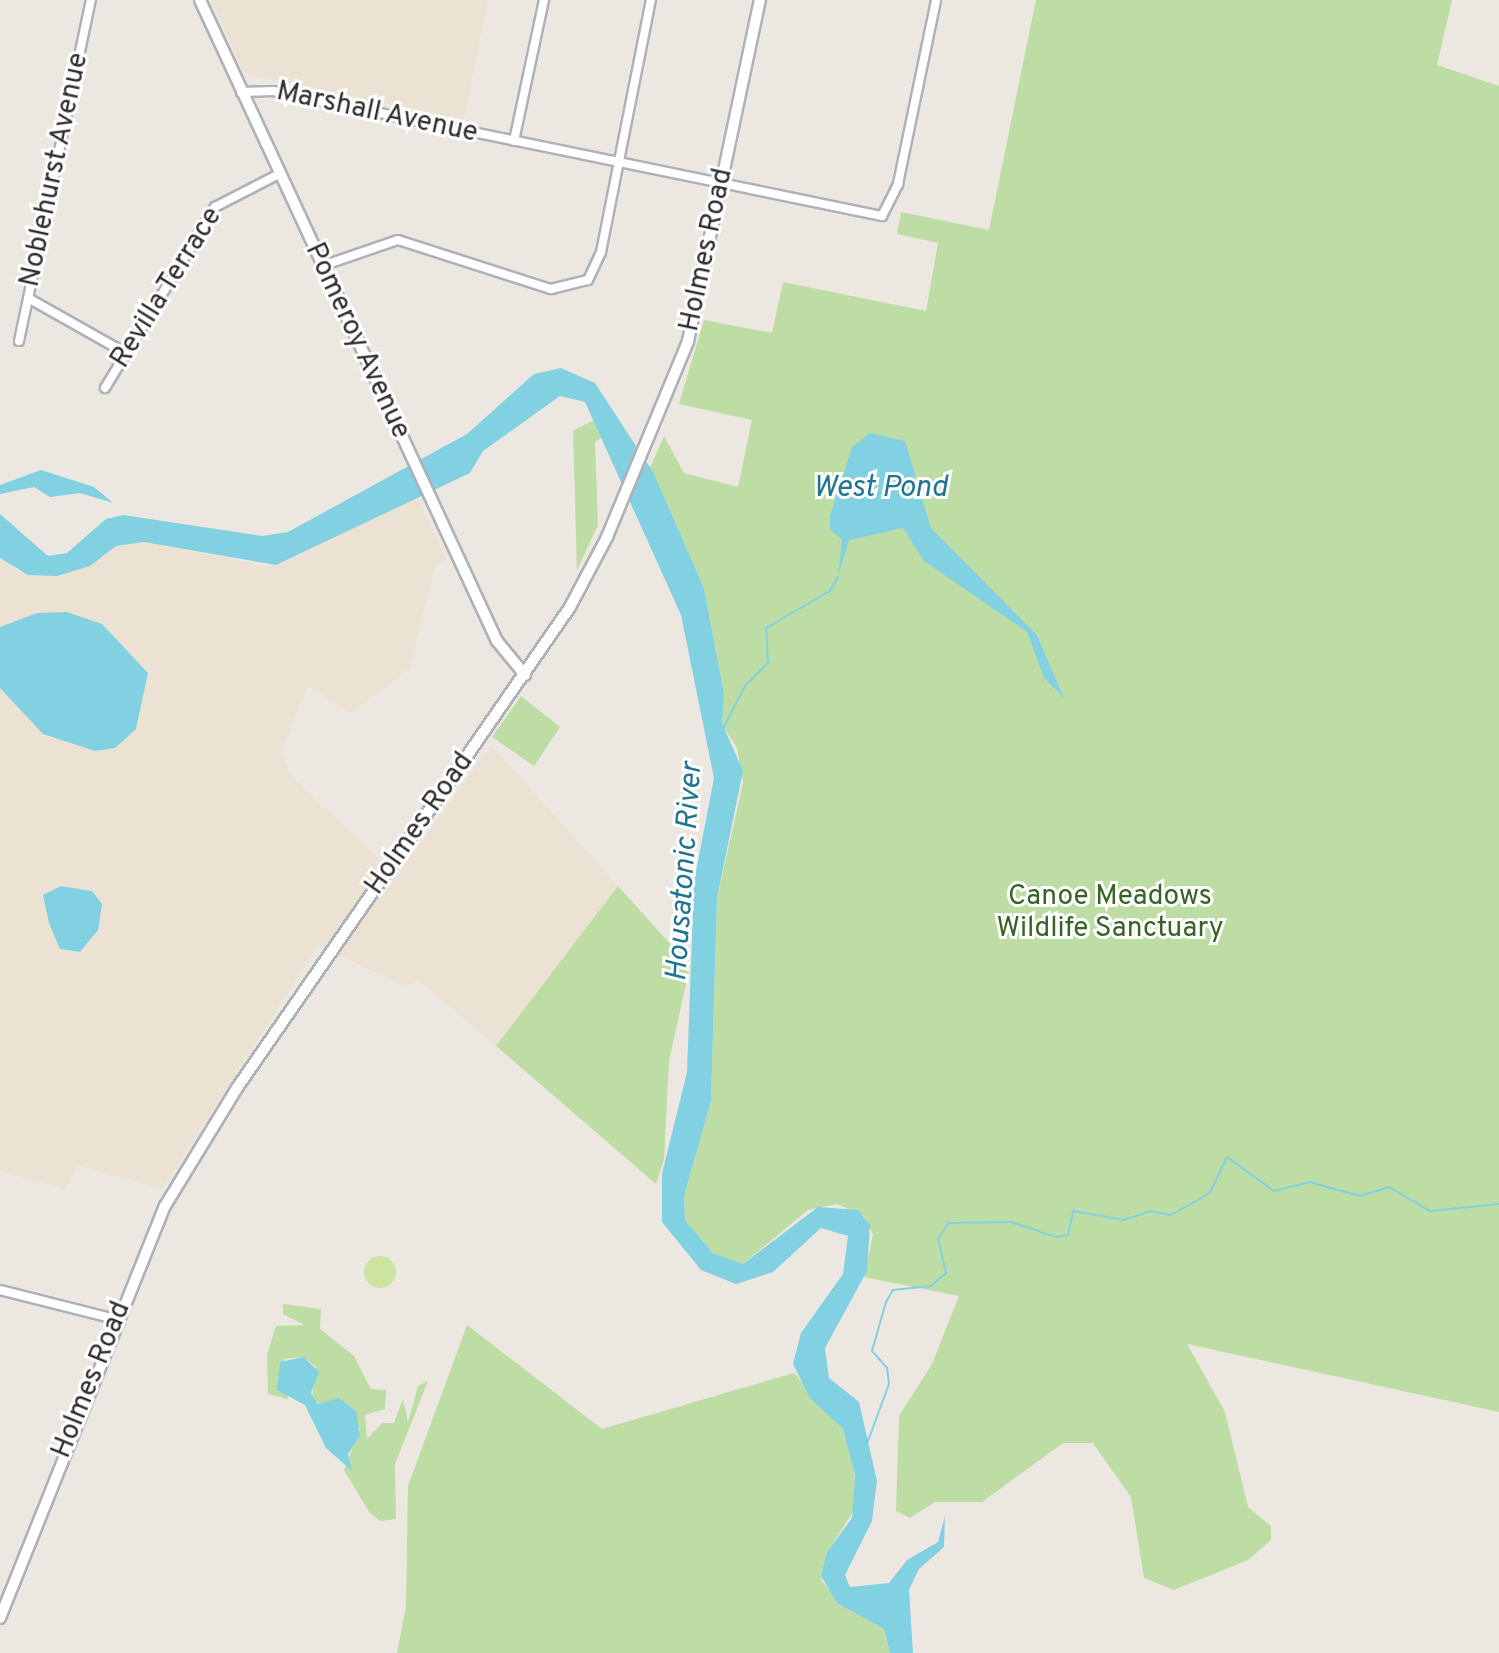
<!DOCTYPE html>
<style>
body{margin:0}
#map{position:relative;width:1499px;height:1653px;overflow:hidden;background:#ede7e2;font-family:Overpass,sans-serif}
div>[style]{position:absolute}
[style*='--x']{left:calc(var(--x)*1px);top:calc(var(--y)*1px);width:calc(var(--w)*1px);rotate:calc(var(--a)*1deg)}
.education>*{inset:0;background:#ece2d4}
.green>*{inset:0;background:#bddda5}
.pitch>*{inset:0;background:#cde3a2}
.round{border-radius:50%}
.water>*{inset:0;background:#82d1e2}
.stream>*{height:2px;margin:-1px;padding:0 1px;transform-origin:1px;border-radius:1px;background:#82d1e2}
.roads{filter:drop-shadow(2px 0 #aeb1b8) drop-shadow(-2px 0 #aeb1b8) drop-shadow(0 2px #aeb1b8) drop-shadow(0 -2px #aeb1b8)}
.minor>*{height:8px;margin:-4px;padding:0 4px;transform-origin:4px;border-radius:4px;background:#fff}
.tertiary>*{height:10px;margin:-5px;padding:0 5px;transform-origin:5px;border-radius:5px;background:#fff}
span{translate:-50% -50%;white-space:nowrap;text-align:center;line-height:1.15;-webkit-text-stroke:6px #fff;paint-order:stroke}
.street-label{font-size:28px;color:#2d2d2d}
.park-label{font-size:28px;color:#376424}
.water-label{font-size:30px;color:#1e7491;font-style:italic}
</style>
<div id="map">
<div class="education">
<i style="clip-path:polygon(211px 0,488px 0,464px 120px,244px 73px)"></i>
<i style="clip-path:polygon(417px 497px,446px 559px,435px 567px,409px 669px,351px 713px,308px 686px,282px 747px,290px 775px,397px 876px,491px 745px,618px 886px,496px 1046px,417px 979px,407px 987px,318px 945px,162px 1189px,76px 1165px,66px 1189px,0 1171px,0 558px,18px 571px,57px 576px,90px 566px,116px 546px,144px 542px,267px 566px)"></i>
</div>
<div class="green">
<i style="clip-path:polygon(1036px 0,1452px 0,1437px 65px,1499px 86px,1499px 1412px,1187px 1344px,1225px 1412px,1248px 1507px,1271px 1526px,1271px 1540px,1248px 1560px,1174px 1590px,1144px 1578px,1131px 1497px,1093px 1443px,1063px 1443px,982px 1502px,935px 1502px,910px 1518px,896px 1511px,899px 1416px,932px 1364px,959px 1296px,864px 1277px,873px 1234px,864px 1216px,837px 1204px,808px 1210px,743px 1264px,713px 1253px,685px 1220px,684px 1196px,711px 1100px,717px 898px,743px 783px,737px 748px,721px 723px,724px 694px,704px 588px,650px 468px,664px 436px,684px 473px,738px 487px,752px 420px,679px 404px,704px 320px,772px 333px,783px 282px,926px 311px,938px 243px,897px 234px,901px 212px,989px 230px)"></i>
<i style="clip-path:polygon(594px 420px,601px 438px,595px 442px,598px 525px,577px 570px,573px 431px)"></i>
<i style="clip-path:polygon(521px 696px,560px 727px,534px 766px,492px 737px)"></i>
<i style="clip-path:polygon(618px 886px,690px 966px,669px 1061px,664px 1160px,656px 1184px,496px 1046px)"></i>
<i style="clip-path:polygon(283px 1304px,321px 1309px,320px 1329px,354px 1356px,371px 1389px,386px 1390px,385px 1409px,365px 1415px,367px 1439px,382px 1423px,394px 1423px,403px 1399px,408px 1422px,418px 1386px,428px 1381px,395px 1464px,396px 1519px,380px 1521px,369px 1512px,344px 1470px,360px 1429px,335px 1400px,322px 1406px,312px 1398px,316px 1367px,304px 1357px,284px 1359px,288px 1399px,268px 1394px,267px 1355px,276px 1326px,305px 1325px,283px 1314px)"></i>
<i style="clip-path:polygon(467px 1325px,602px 1429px,794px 1373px,843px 1429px,854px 1466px,855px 1509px,827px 1552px,821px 1580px,842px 1605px,884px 1629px,890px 1653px,397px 1653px,406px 1607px,408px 1486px)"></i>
</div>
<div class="pitch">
<i class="round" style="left:364px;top:1256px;width:32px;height:32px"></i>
</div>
<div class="water">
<i style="clip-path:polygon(561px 368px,595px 383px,653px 472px,704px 588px,724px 694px,722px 723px,743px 771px,717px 898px,711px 1101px,684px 1196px,685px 1220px,713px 1253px,743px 1264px,818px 1207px,858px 1210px,870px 1225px,867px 1271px,825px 1348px,829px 1378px,859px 1402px,877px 1481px,872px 1521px,845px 1575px,850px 1587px,889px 1583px,907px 1560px,938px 1542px,945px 1516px,944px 1547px,919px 1569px,909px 1590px,913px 1653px,890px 1653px,884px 1629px,837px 1603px,821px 1576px,827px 1552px,852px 1518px,855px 1475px,843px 1429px,810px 1398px,793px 1364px,801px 1333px,843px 1274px,848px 1236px,821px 1228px,773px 1272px,736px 1284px,701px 1270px,662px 1222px,662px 1174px,687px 1072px,694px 882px,714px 778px,681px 615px,585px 402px,560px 396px,483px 451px,470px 473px,276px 565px,144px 542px,116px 546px,90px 566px,57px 576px,28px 575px,0 558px,0 514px,48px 556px,67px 553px,106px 519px,123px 515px,262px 536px,288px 532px,467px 434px,534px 374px)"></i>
<i style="clip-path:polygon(870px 433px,905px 441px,931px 528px,1037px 635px,1064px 698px,1044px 678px,1027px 632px,924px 561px,903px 528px,849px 540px,838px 577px,842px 539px,830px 530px,830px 516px,852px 447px)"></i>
<i style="clip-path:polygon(41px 470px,94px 487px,113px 503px,80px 493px,50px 497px,34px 487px,0 494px,0 485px)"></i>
<i style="clip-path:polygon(67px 612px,102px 624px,148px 673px,136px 729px,115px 748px,95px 751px,43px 734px,0 688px,0 627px,37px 613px)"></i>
<i style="clip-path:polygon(61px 886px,92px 891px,102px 904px,98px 930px,80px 952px,60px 949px,49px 923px,43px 895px)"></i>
<i style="clip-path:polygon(304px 1357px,319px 1372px,311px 1393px,318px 1404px,339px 1398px,356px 1411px,360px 1436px,348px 1454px,352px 1471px,326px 1448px,305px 1405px,277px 1390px,280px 1362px)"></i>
</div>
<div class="stream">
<i style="--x:724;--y:727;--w:46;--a:-62.9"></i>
<i style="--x:745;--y:686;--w:33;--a:-45"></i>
<i style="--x:768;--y:663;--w:35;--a:-93"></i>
<i style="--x:766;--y:628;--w:74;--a:-30"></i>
<i style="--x:830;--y:591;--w:16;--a:-60"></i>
<i style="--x:868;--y:1441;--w:61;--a:-69.8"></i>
<i style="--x:889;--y:1384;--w:16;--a:-97"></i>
<i style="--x:887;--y:1368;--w:23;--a:-131"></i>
<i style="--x:872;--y:1351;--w:51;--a:-74.1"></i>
<i style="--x:886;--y:1302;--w:14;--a:-60"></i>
<i style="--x:893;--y:1290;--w:38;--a:-6"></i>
<i style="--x:931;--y:1286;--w:20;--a:-41"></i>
<i style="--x:946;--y:1273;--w:36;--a:-103"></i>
<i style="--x:938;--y:1238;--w:19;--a:-54"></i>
<i style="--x:949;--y:1223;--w:62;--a:-0.9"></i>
<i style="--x:1011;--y:1222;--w:47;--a:18.4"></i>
<i style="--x:1056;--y:1237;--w:12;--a:-9"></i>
<i style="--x:1068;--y:1235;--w:25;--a:-78"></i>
<i style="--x:1073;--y:1211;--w:52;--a:10"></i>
<i style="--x:1124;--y:1220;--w:28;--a:-19"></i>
<i style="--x:1150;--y:1211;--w:21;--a:11"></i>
<i style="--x:1171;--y:1215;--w:45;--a:-29.4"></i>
<i style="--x:1210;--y:1193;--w:40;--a:-65"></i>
<i style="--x:1227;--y:1157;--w:58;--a:35.9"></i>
<i style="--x:1274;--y:1191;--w:36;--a:-14"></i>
<i style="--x:1309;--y:1182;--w:53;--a:15.4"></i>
<i style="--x:1360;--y:1196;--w:30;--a:-17"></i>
<i style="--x:1389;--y:1187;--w:48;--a:30.3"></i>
<i style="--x:1430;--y:1211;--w:69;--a:-5.8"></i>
</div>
<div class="roads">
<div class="minor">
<i style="--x:241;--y:92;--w:32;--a:-2"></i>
<i style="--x:273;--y:91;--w:622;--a:11.6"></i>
<i style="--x:882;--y:216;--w:36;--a:-63"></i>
<i style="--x:898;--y:184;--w:188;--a:-78.3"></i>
<i style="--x:514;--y:141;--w:144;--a:-78"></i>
<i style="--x:322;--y:266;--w:80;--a:-18.9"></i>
<i style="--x:398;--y:240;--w:161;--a:17.8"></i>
<i style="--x:551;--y:289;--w:38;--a:-14"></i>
<i style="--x:588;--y:280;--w:31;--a:-65"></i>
<i style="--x:601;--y:252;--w:257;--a:-78.8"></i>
<i style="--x:28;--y:298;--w:110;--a:29.4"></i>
<i style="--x:19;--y:341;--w:349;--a:-78.1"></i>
<i style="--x:105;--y:388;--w:212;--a:-58.7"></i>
<i style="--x:215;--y:207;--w:72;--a:-27.3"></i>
<i style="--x:0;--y:1290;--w:119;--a:14.2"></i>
</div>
<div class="tertiary">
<i style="--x:200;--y:0;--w:706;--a:65.14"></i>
<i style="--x:497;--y:641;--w:44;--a:50.5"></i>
<i style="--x:0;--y:1618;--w:444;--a:-68.2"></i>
<i style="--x:165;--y:1206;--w:138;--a:-58.6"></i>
<i style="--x:237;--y:1088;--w:585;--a:-55.3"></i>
<i style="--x:570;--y:607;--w:79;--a:-62.1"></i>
<i style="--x:607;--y:537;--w:212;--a:-67.5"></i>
<i style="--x:688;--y:341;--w:349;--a:-78.1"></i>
</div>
</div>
<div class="street-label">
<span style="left:377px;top:113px;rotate:12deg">Marshall Avenue</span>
<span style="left:55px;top:170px;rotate:-78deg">Noblehurst Avenue</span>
<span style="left:707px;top:250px;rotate:-78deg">Holmes Road</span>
<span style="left:167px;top:288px;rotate:-58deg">Revilla Terrace</span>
<span style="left:357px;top:341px;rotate:65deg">Pomeroy Avenue</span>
<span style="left:420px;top:824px;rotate:-55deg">Holmes Road</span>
<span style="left:92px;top:1380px;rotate:-68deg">Holmes Road</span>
</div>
<div class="park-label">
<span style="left:1110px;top:913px">Canoe Meadows<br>Wildlife Sanctuary</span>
</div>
<div class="water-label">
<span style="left:880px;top:489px">West Pond</span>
<span style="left:686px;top:872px;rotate:-86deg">Housatonic River</span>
</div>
</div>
